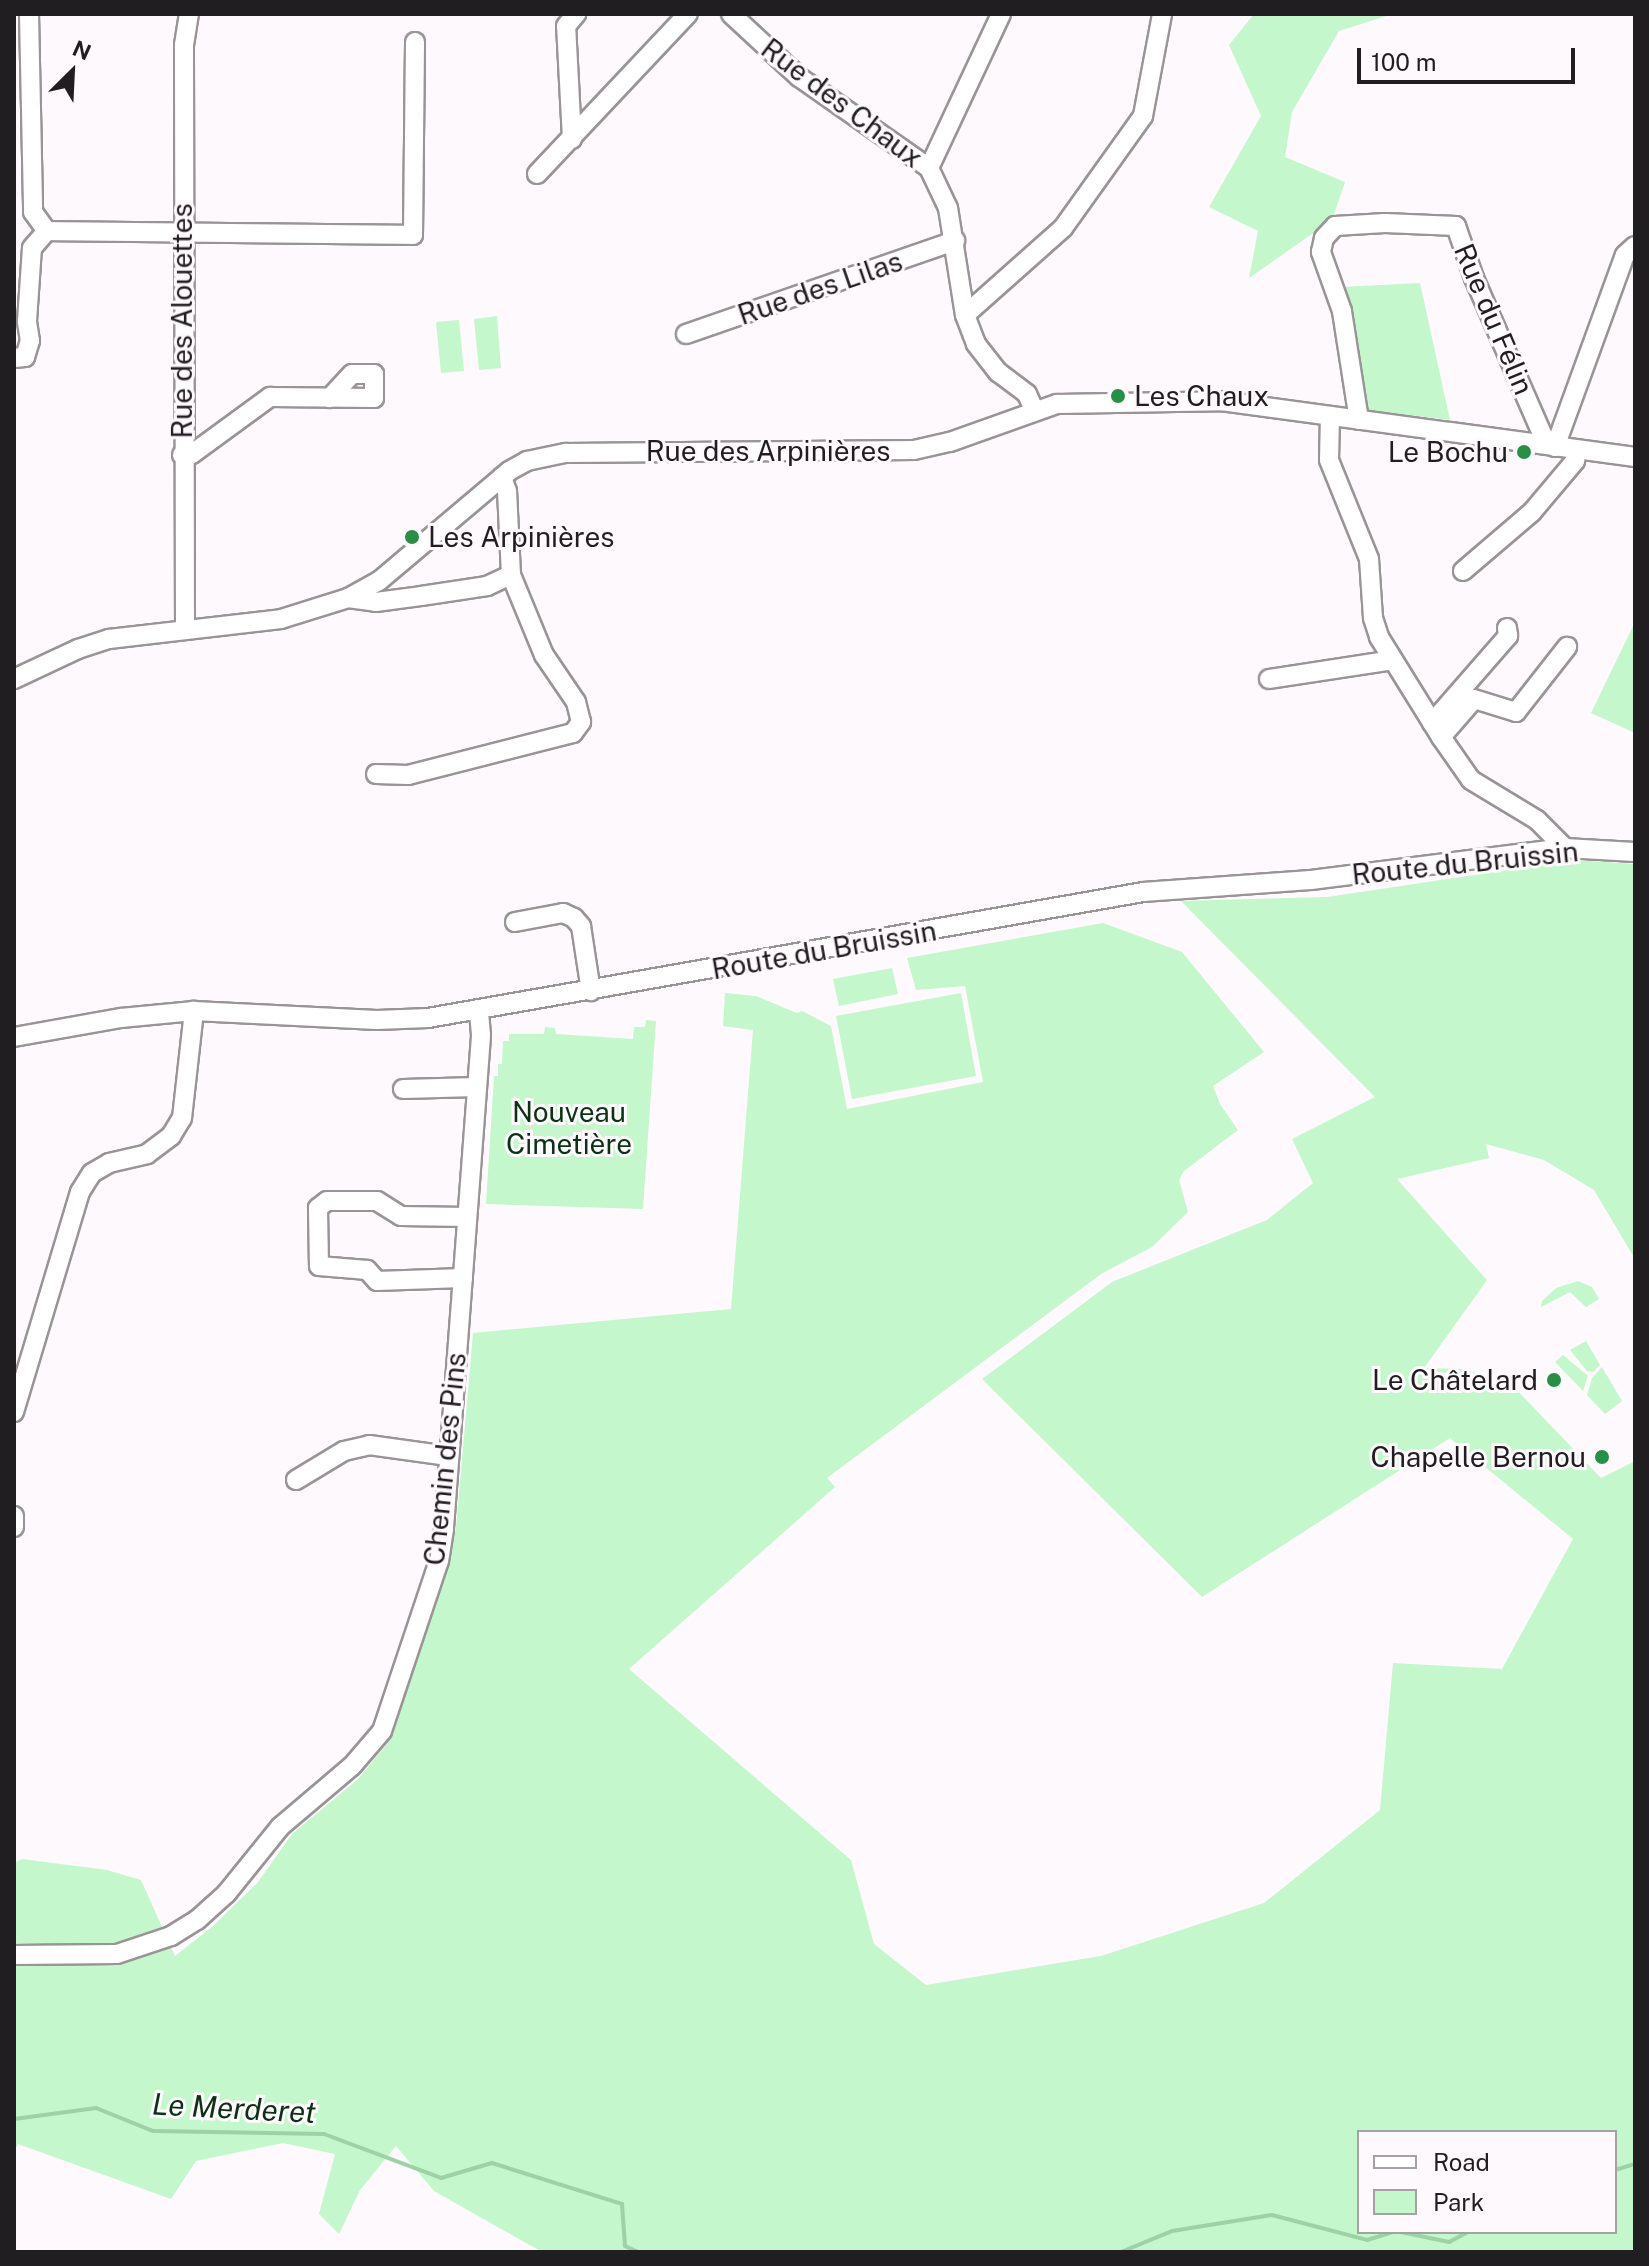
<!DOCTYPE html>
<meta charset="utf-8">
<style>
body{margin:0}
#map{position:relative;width:1649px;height:2266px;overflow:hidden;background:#fef9fc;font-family:"Public Sans",sans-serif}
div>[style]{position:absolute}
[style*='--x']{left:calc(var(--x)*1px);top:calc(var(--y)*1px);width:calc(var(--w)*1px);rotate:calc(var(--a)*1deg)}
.green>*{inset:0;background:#c4f7cc}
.stream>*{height:4px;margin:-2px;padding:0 2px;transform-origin:2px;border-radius:2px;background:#9dd2a6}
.roads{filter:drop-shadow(2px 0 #9a9497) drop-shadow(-2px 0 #9a9497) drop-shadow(0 2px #9a9497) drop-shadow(0 -2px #9a9497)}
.minor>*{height:18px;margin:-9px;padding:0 9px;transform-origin:9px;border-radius:9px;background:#fff}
.dots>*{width:22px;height:22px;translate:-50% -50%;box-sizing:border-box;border:4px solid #fef9fc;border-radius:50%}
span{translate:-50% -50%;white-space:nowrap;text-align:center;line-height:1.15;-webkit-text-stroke:6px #fef9fc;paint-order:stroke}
.street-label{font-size:28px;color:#201e20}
.poi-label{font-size:28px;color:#201e20}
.left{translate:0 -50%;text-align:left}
.right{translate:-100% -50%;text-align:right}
.park-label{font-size:28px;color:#0a3316}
.water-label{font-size:30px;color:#093215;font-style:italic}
.frame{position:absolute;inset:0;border:16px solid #201e20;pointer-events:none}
.legend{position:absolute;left:1357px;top:2130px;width:260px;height:104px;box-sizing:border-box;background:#fef9fc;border:2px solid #a5a1a4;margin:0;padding:10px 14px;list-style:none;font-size:24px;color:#201e20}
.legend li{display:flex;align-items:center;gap:16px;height:40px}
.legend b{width:40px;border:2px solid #a5a1a4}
.north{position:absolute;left:32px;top:32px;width:80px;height:80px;-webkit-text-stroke:6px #fef9fc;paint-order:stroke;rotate:24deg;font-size:22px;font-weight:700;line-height:32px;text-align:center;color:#201e20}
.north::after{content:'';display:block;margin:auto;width:28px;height:36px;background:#201e20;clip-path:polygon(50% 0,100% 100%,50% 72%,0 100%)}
.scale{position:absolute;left:1357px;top:48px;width:218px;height:36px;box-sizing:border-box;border:4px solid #201e20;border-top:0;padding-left:10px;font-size:24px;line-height:28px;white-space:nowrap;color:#201e20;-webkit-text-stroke:6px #fef9fc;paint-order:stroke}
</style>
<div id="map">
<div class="green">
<i style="clip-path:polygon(1254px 14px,1393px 14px,1339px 31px,1292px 112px,1285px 157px,1345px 182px,1332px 220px,1249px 278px,1258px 231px,1209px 207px,1261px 116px,1229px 45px)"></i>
<i style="clip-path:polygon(1420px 283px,1450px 420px,1369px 410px,1363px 400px,1341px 287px)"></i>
<i style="clip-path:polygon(497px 316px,501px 368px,479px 370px,474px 319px)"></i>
<i style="clip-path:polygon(459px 320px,464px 371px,441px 373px,436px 322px)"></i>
<i style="clip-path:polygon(1635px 622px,1635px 733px,1591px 713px)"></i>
<i style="clip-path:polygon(evenodd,1574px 860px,1635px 864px,1635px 1259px,1594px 1190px,1544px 1160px,1486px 1144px,1489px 1158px,1397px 1179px,1487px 1280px,1424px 1368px,1464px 1369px,1512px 1385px,1601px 1478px,1635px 1461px,1635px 2252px,542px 2252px,434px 2191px,396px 2146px,360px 2190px,339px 2234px,319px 2214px,335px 2154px,283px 2143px,196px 2161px,171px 2199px,18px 2144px,14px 2151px,14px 1863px,22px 1859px,107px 1870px,141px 1880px,175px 1956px,212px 1927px,258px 1882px,292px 1834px,358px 1779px,391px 1739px,447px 1571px,456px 1528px,473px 1333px,731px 1309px,753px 1030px,723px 1026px,725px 993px,756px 996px,797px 1013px,802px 1011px,831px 1026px,847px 1109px,983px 1082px,965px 986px,916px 990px,907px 958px,1103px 923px,1182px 952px,1264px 1052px,1213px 1086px,1220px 1104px,1238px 1130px,1184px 1171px,1179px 1180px,1188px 1212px,1152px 1247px,1101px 1274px,827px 1478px,835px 1487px,629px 1669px,851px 1860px,874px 1944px,926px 1985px,1101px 1956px,1264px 1903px,1380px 1810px,1393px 1663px,1502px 1669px,1573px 1539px,1450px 1438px,1202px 1597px,982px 1379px,1112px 1282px,1267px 1220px,1313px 1183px,1292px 1139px,1375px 1097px,1181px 901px,1327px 897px,1574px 860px,1359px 2132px,1615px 2132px,1615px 2232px,1359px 2232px,1359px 2132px)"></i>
<i style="clip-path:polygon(892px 968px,898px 994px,839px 1006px,833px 979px)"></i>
<i style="clip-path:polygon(961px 993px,976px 1076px,852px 1099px,836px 1016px)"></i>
<i style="clip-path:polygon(646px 1020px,656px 1021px,643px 1209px,486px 1204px,494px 1076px,498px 1076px,498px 1064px,502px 1064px,503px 1041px,509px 1041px,509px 1034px,544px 1034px,545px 1027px,555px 1028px,556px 1034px,633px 1039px,634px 1027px,645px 1027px)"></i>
<i style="clip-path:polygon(1578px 1281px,1592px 1287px,1599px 1299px,1586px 1307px,1570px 1292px,1541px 1307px,1542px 1301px,1556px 1288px)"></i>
<i style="clip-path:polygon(1586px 1341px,1600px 1365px,1593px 1372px,1587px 1371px,1570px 1350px)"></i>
<i style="clip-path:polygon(1563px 1355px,1588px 1376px,1583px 1391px,1555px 1362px)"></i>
<i style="clip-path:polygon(1602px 1367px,1622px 1401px,1605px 1414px,1587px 1395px,1592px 1378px)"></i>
</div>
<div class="stream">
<i style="--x:14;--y:2119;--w:83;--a:-7.6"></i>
<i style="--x:96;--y:2108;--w:61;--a:22"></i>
<i style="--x:153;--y:2131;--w:171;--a:1"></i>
<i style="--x:324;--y:2134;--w:125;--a:20.6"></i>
<i style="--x:441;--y:2178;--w:53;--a:-16.4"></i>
<i style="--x:492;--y:2163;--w:136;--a:17.5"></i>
<i style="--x:622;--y:2204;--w:42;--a:85.9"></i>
<i style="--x:625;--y:2246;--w:14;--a:25"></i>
<i style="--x:1615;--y:2170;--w:21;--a:-17"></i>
<i style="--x:1401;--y:2232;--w:49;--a:11.8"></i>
<i style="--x:1449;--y:2242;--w:21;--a:-28"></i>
<i style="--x:1121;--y:2252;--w:55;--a:-22.4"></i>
<i style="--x:1172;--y:2231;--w:101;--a:-9.1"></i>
<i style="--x:1272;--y:2215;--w:98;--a:14.7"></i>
<i style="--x:1367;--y:2240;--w:27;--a:-17"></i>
</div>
<div class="roads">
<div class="minor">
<i style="--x:29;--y:14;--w:198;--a:88.8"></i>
<i style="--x:33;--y:212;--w:24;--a:54"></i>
<i style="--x:47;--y:231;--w:366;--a:0.6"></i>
<i style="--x:413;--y:235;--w:193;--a:-89.4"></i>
<i style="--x:731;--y:14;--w:93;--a:42.8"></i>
<i style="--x:799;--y:77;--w:159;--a:35"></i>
<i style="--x:929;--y:168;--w:44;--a:64.6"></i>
<i style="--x:948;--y:208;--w:108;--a:81"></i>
<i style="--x:965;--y:315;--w:31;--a:69"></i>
<i style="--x:976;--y:344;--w:36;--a:52"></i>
<i style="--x:998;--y:372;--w:36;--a:37"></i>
<i style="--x:1027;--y:394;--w:17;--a:66"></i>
<i style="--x:572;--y:139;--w:113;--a:-93"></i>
<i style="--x:566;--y:26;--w:16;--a:-50"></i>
<i style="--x:929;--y:168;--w:170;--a:-64.9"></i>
<i style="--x:537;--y:174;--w:220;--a:-46.7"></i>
<i style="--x:965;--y:315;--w:131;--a:-41.6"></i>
<i style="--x:1063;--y:228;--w:138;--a:-54.5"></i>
<i style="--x:1143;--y:116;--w:104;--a:-79.4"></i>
<i style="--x:686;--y:334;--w:285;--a:-19.1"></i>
<i style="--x:14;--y:358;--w:11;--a:-5"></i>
<i style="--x:25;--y:357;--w:17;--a:-73"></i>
<i style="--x:30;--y:341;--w:20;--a:-99"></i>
<i style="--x:27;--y:321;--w:73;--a:-86.1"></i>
<i style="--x:32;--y:248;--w:23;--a:-49"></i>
<i style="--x:1330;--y:416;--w:44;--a:91.3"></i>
<i style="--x:1329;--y:460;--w:107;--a:68"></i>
<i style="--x:1369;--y:559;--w:59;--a:86.1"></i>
<i style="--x:1373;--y:618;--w:20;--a:72"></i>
<i style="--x:1379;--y:637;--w:118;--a:58.2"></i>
<i style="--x:1441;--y:737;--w:52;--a:55.1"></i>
<i style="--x:1471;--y:780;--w:77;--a:31.2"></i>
<i style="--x:1537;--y:820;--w:40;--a:45"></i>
<i style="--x:1359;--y:420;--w:110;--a:-98.9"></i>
<i style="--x:1342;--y:311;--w:63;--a:-109.6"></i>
<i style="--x:1321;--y:252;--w:14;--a:-78"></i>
<i style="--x:1324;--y:238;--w:16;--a:-47"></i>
<i style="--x:1335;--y:226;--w:50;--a:-3.4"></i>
<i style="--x:1385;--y:223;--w:71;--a:2.4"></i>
<i style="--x:1456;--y:226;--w:55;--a:70.9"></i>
<i style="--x:1474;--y:278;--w:182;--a:66.4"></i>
<i style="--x:1555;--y:447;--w:204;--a:-70"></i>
<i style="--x:1625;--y:255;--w:13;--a:-42"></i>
<i style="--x:182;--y:455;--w:10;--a:-6"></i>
<i style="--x:192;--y:454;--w:97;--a:-36.2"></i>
<i style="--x:270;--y:397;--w:104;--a:0.6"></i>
<i style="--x:374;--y:398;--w:24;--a:-90"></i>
<i style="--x:374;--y:374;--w:22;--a:180"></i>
<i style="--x:352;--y:374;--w:33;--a:133"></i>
<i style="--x:1463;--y:571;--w:91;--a:-40.5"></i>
<i style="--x:1532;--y:512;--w:67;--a:-49.9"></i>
<i style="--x:1575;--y:461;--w:11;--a:-80"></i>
<i style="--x:348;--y:598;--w:28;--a:8"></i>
<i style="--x:376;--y:602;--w:45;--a:-7.6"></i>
<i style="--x:421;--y:596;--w:67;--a:-8.6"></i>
<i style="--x:487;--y:586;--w:26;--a:-25"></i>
<i style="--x:511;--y:575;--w:84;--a:-92.7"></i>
<i style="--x:507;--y:491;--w:15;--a:-110"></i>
<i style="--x:185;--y:628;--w:583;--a:-90.1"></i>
<i style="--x:184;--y:45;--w:31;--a:-81"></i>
<i style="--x:14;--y:679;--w:71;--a:-25.1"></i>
<i style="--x:78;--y:649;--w:33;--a:-18"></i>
<i style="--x:109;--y:639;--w:173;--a:-6.6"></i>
<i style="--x:281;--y:619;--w:70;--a:-17.4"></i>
<i style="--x:348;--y:598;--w:35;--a:-29"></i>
<i style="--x:379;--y:581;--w:170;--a:-40.2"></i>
<i style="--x:509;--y:471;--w:21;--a:-29"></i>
<i style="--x:527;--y:461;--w:40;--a:-12"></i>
<i style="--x:566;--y:453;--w:348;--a:-0.5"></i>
<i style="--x:914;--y:450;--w:37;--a:-13"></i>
<i style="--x:950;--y:442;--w:114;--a:-19.6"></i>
<i style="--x:1057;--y:404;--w:164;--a:-1"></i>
<i style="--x:1221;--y:401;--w:418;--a:7.7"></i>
<i style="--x:1269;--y:679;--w:125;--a:-8.7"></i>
<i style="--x:1432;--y:723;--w:116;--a:-48.9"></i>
<i style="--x:1508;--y:636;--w:8;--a:-97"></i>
<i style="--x:1441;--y:737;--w:50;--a:-49"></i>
<i style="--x:1474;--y:699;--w:44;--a:17.2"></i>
<i style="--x:1516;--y:712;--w:83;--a:-51.9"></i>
<i style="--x:376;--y:774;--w:32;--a:2"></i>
<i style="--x:408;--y:775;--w:170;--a:-14.3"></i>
<i style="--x:573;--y:733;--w:14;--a:-54"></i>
<i style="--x:581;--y:722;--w:21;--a:-104"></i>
<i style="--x:576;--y:702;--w:57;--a:-124.2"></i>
<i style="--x:544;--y:655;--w:87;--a:-112.4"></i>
<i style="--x:515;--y:922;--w:49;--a:-10.6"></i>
<i style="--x:563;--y:913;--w:12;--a:24"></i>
<i style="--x:574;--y:918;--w:11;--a:49"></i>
<i style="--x:581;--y:926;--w:66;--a:81.3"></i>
<i style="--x:14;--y:1037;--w:109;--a:-10.1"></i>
<i style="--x:121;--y:1018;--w:73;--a:-5.5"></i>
<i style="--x:194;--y:1011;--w:183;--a:2.8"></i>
<i style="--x:377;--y:1020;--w:51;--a:-2.2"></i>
<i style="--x:428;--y:1018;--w:726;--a:-9.99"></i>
<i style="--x:1143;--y:892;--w:168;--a:-4.1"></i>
<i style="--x:1311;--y:880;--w:256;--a:-7.2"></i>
<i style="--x:1565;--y:848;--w:70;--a:3.3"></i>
<i style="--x:403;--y:1089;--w:74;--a:-1.5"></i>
<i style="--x:463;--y:1278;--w:86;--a:178"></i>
<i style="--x:377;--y:1281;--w:15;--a:-132"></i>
<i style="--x:367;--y:1270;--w:48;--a:-175.2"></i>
<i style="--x:319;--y:1266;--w:58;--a:-91"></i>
<i style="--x:318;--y:1208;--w:11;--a:-38"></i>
<i style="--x:327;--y:1201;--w:50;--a:0"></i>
<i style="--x:377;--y:1201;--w:28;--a:32"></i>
<i style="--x:401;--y:1216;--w:66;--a:0.9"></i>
<i style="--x:14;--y:1412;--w:230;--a:-73.3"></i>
<i style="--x:80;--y:1192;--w:22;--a:-58"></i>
<i style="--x:92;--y:1173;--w:20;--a:-30"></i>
<i style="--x:109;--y:1163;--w:39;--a:-13"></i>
<i style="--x:147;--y:1154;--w:30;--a:-37"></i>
<i style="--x:171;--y:1136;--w:21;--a:-59"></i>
<i style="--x:182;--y:1118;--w:108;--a:-83.6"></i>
<i style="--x:296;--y:1480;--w:56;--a:-31.1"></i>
<i style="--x:344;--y:1451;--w:26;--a:-13"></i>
<i style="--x:369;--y:1445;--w:80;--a:7.9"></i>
<i style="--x:14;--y:1516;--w:11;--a:90"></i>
<i style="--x:14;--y:1955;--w:103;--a:-0.6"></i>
<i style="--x:117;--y:1954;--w:57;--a:-18.4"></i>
<i style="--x:171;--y:1936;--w:31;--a:-32"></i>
<i style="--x:197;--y:1920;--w:39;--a:-42"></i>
<i style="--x:226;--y:1894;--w:86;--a:-51.1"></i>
<i style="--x:280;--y:1827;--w:94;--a:-40.3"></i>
<i style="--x:352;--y:1766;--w:46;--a:-49.4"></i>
<i style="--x:382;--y:1731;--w:179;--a:-71.5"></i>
<i style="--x:439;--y:1561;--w:33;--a:-81"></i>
<i style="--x:444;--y:1528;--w:494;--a:-85.7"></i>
<i style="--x:481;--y:1035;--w:23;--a:-95"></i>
</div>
</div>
<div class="dots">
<i style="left:1118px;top:396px;background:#269047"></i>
<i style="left:1524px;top:452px;background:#269047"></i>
<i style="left:412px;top:537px;background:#269047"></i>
<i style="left:1554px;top:1380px;background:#269047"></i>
<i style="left:1602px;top:1457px;background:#269047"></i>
</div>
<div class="street-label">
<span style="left:842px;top:103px;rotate:37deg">Rue des Chaux</span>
<span style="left:820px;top:288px;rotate:-19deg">Rue des Lilas</span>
<span style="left:1494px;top:319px;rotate:67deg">Rue du Félin</span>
<span style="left:182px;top:321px;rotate:-90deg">Rue des Alouettes</span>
<span style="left:768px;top:451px">Rue des Arpinières</span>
<span style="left:1465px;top:863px;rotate:-6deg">Route du Bruissin</span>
<span style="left:824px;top:950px;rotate:-10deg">Route du Bruissin</span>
<span style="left:445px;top:1459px;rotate:-84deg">Chemin des Pins</span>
</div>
<div class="poi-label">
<span class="left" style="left:1134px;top:396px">Les Chaux</span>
<span class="right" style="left:1508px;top:452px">Le Bochu</span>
<span class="left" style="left:428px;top:537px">Les Arpinières</span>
<span class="right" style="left:1538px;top:1380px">Le Châtelard</span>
<span class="right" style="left:1586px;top:1457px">Chapelle Bernou</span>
</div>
<div class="park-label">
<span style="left:569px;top:1128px">Nouveau<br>Cimetière</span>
</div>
<div class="water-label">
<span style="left:234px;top:2108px;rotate:3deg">Le Merderet</span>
</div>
<div class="frame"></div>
<ul class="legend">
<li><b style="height:10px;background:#fff"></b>Road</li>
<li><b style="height:22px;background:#c4f7cc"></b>Park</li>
</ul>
<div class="north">N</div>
<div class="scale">100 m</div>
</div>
